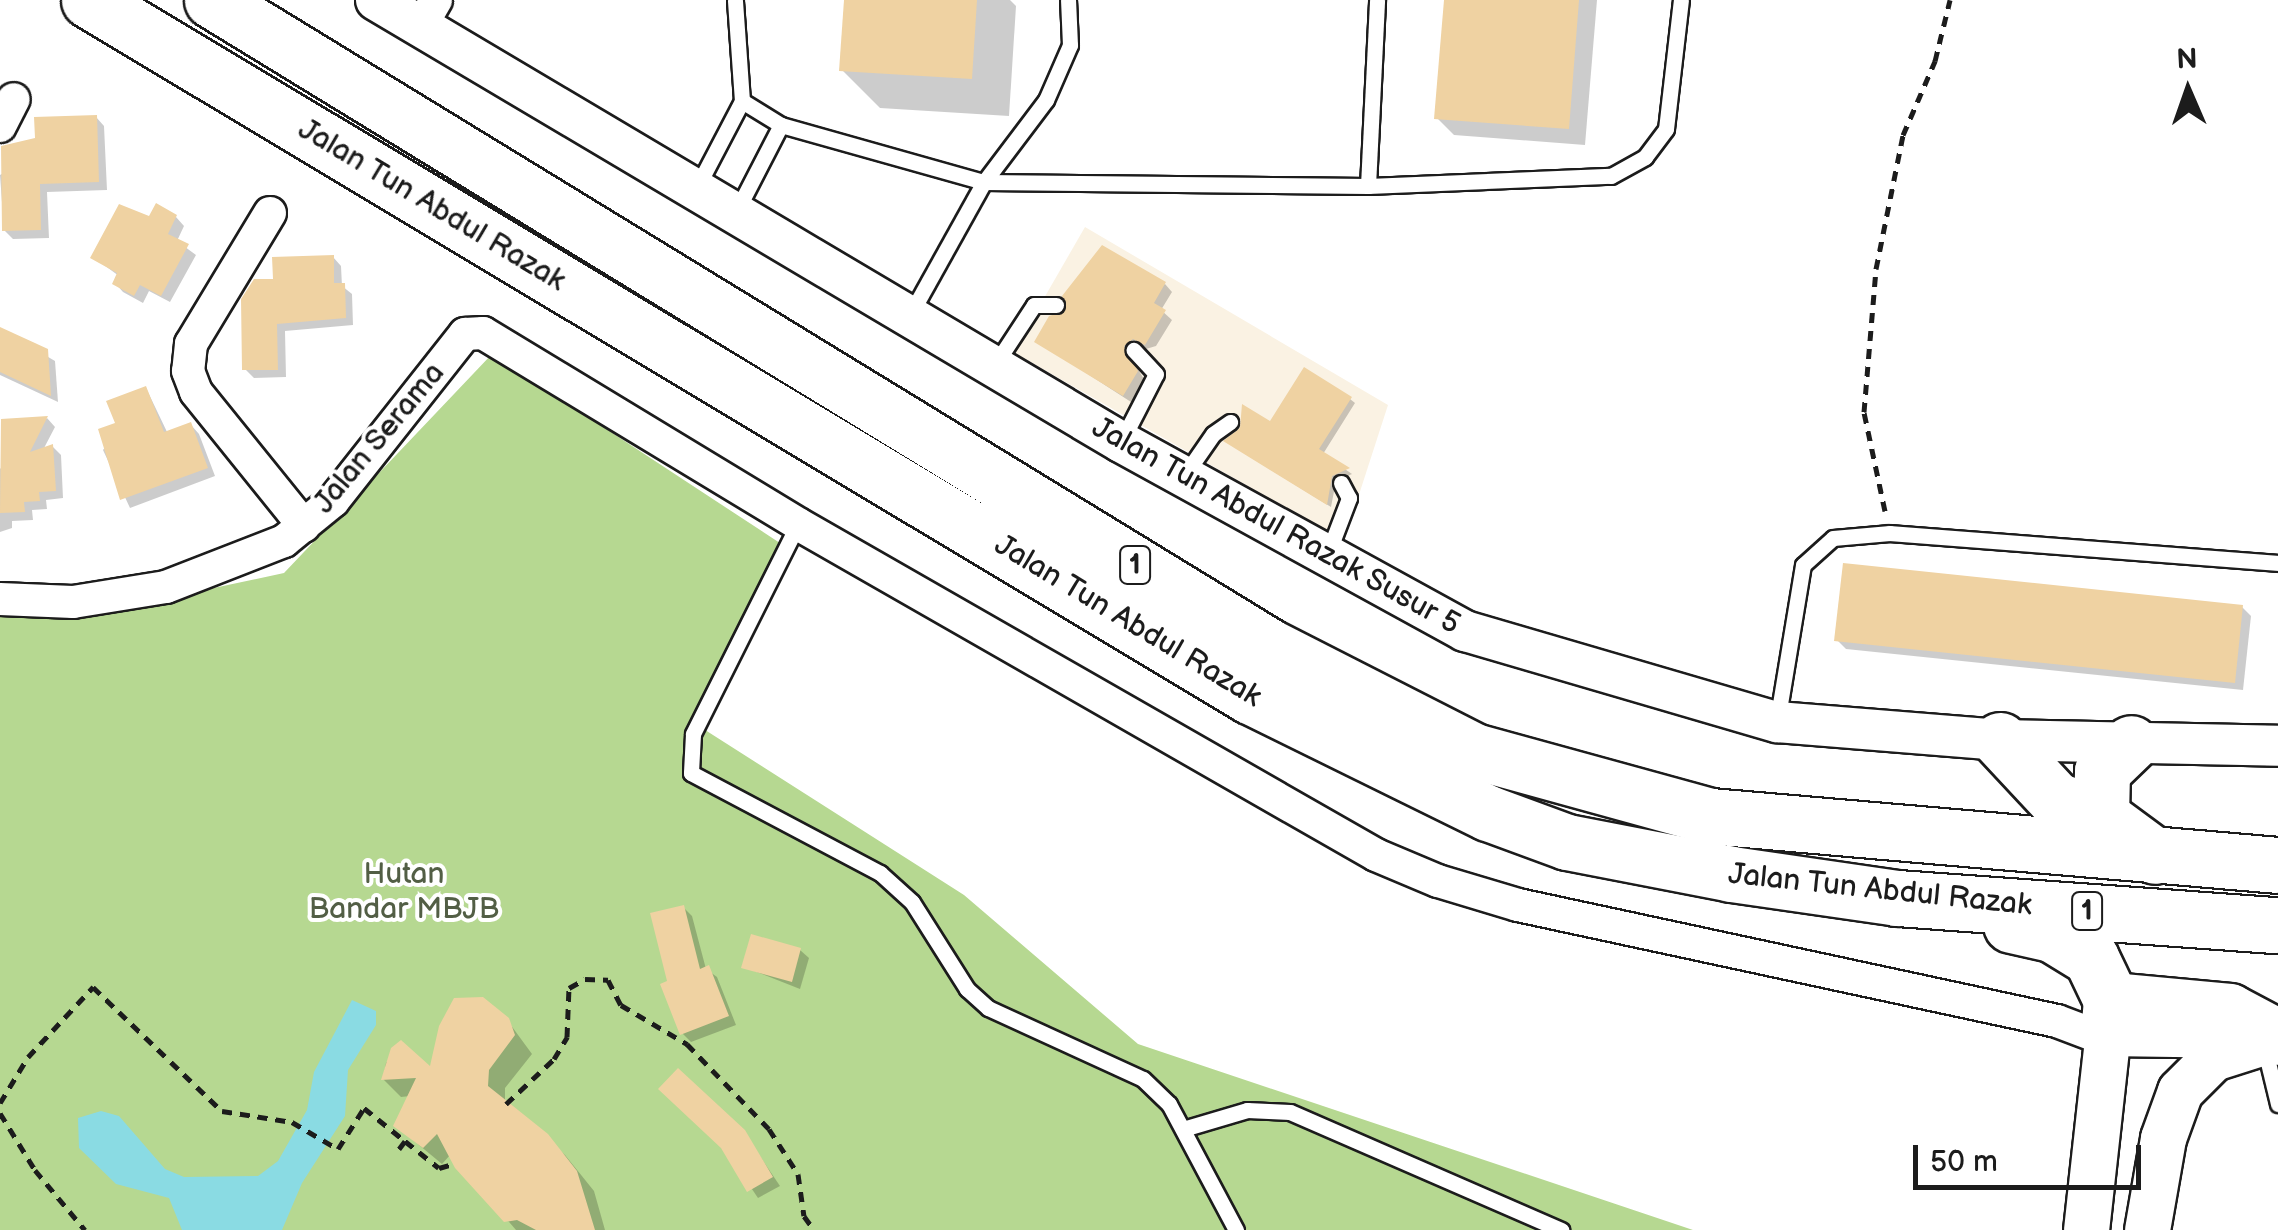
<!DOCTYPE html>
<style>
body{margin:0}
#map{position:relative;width:2278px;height:1230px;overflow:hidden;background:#fff;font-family:"Balsamiq Sans",sans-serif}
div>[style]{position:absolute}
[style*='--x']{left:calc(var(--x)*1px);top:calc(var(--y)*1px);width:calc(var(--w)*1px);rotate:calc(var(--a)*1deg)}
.built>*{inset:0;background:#faf2e3}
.green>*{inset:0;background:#b6d891}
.water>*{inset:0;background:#8adbe3}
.shadow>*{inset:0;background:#0003}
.building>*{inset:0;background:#efd2a2}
.path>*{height:5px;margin-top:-2.5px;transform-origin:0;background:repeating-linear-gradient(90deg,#1c1c1c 0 10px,transparent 0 18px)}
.roads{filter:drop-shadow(2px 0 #1c1c1c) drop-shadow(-2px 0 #1c1c1c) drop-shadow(0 2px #1c1c1c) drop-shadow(0 -2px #1c1c1c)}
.service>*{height:15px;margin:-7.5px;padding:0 7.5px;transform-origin:7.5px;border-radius:7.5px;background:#fff}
.minor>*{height:32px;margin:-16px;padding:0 16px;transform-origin:16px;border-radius:16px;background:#fff}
.tertiary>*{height:40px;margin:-20px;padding:0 20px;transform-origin:20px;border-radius:20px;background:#fff}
.secondary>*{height:45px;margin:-22.5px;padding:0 22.5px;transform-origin:22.5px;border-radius:22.5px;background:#fff}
.trunk>*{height:55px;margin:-27.5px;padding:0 27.5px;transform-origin:27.5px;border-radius:27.5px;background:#fff}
span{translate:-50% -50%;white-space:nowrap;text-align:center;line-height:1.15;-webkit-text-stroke:8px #fff;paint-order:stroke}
.shield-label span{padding:2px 8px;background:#fff;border:2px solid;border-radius:8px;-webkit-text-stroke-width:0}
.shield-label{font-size:28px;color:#1c1c1c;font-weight:700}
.street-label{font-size:30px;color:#1c1c1c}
.park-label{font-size:30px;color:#525e45}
.north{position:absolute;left:2138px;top:40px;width:100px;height:100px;-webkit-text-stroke:8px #fff;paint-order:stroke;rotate:358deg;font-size:28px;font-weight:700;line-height:40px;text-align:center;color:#1c1c1c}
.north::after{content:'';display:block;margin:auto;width:35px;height:45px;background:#1c1c1c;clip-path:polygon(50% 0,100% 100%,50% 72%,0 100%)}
.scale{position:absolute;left:1913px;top:1145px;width:228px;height:45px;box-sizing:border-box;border:5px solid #1c1c1c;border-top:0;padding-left:12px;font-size:30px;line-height:35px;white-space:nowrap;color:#1c1c1c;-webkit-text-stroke:8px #fff;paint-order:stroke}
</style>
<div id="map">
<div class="built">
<i style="clip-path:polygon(1085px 227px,1388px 405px,1344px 541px,1013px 352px)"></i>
</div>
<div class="green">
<i style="clip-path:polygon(492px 354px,786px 547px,702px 728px,964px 895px,1138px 1044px,1693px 1230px,0 1230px,0 616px,134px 605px,284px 573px)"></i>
</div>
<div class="water">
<i style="clip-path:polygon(352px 1000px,376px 1011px,376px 1025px,348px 1070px,345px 1116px,302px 1183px,282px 1230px,182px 1230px,169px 1198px,116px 1184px,79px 1148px,78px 1118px,101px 1111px,119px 1116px,165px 1169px,184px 1177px,258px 1176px,278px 1161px,307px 1110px,314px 1072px)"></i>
</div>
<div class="shadow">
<i style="clip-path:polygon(846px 0,1010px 0,1016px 6px,1009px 116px,880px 108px,842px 70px)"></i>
<i style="clip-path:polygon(1446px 0,1597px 0,1585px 145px,1454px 135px,1437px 118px)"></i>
<i style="clip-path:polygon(96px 117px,104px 126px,107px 190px,47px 192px,49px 238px,13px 239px,4px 230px,0 175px)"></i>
<i style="clip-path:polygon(176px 217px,184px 226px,177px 241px,196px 255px,170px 302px,149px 291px,143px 303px,123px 292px,115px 283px,119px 276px,93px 257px,150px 219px)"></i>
<i style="clip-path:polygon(333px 257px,341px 266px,342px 286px,352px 294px,353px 325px,285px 331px,286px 377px,254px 378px,245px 369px,275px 281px)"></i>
<i style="clip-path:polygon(1165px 284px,1172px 292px,1161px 310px,1172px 320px,1156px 346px,1129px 354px,1145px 381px,1131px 402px,1037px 341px)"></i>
<i style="clip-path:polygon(0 329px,55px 361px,58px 402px,0 375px)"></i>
<i style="clip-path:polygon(146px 388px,168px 434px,191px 425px,199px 434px,215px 476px,130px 508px,103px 450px)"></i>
<i style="clip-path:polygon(1350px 399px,1355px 403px,1323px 454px,1352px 474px,1336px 481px,1331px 507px,1231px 445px)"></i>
<i style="clip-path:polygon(47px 418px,55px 427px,43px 450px,53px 447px,61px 455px,63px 498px,46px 500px,47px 509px,32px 510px,33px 520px,12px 521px,12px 528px,0 532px,0 469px)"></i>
<i style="clip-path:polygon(2242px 607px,2251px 616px,2243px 690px,1846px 649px,1837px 640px)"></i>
<i style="clip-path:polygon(683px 907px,692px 916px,706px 969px,717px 977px,736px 1025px,691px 1042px,683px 1034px,670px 983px)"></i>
<i style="clip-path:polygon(800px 950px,809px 958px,800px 989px,744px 967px)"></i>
<i style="clip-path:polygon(507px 1020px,532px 1054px,505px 1088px,505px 1103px,565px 1155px,594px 1191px,605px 1230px,516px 1230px,451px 1154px,442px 1164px,396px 1126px,410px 1096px,401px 1097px,383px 1079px,386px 1063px,401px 1044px,432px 1071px)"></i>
<i style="clip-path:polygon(743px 1131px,780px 1186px,758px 1198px,724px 1148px)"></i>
</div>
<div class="building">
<i style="clip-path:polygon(844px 0,977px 0,972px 79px,839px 71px)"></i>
<i style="clip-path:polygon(1444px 0,1579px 0,1569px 129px,1434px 119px)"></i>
<i style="clip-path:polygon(97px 115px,99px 182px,40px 184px,41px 230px,2px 231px,1px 146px,35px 138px,34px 117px)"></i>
<i style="clip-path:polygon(156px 203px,177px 215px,168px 234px,189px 244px,161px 296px,140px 285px,134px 296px,112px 284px,117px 273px,90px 258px,119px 204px,149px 216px)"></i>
<i style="clip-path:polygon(1102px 245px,1166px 282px,1154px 303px,1166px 310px,1145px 345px,1133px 339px,1124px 346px,1138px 371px,1123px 396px,1034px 342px,1049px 316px,1065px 311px,1062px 296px)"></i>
<i style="clip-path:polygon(334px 255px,334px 283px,345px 283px,346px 318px,277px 324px,278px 370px,242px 370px,241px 299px,254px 279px,273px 279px,272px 257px)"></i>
<i style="clip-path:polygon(0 327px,48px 349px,51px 396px,0 372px)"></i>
<i style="clip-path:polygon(1304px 367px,1352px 397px,1319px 449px,1350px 468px,1332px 476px,1327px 505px,1223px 441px,1240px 428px,1242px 404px,1270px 421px)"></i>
<i style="clip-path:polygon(146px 386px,164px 432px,191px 422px,208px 468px,120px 500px,98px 429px,115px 423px,106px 401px)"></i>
<i style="clip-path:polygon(48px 416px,30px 452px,53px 444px,56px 491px,39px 492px,40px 501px,24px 502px,25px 512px,0 513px,1px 419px)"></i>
<i style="clip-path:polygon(1843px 563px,2243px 605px,2235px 683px,1834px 641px)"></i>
<i style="clip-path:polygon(684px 905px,700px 969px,709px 965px,729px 1016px,680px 1035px,660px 984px,667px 981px,650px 913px)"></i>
<i style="clip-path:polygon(751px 934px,801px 948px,792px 982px,741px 968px)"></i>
<i style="clip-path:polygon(483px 997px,509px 1018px,515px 1035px,489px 1070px,488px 1086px,548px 1134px,577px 1171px,595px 1230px,536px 1230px,517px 1220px,504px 1222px,455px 1168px,437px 1134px,423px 1148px,393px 1126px,416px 1078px,381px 1080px,391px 1048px,401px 1040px,430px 1066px,439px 1026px,454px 998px)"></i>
<i style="clip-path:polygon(678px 1068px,745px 1130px,773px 1177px,747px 1192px,721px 1148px,658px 1089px)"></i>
</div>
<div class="path">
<i style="--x:1885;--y:511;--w:101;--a:-102"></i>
<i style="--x:1864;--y:412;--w:144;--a:-85.2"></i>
<i style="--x:1876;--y:269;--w:137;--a:-78.6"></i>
<i style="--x:1903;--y:135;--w:81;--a:-66.6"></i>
<i style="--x:1935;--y:61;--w:63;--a:-76.2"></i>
<i style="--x:0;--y:1103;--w:54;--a:-58.7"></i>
<i style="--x:28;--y:1057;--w:96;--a:-47.1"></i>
<i style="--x:93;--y:987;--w:179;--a:43.9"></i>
<i style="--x:222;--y:1111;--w:71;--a:8.9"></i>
<i style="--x:292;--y:1122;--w:53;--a:30.4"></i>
<i style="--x:338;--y:1149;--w:49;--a:-57.6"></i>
<i style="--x:364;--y:1108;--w:53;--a:38.8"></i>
<i style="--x:405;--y:1141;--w:10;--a:127"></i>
<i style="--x:506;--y:1104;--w:66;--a:-43.2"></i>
<i style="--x:554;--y:1059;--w:26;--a:-59"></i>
<i style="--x:567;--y:1037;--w:49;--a:-87.7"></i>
<i style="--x:569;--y:988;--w:18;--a:-29"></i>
<i style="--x:585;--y:979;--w:23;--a:2"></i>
<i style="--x:608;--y:980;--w:28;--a:63"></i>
<i style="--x:621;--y:1005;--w:77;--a:30.6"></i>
<i style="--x:687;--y:1044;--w:118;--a:46"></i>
<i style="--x:769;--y:1129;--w:54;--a:57.2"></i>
<i style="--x:798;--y:1174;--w:42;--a:81.9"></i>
<i style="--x:804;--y:1216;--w:17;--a:54"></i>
<i style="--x:0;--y:1113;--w:67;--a:58.4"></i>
<i style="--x:35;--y:1170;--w:78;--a:50.2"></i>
<i style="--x:405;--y:1141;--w:43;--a:38.5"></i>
<i style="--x:439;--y:1168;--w:15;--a:-16"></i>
</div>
<div class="roads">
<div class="service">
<i style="--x:742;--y:101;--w:46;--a:31.6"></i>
<i style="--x:1368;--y:186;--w:186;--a:-87.2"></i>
<i style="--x:696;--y:189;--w:99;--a:-62.4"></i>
<i style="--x:742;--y:101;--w:101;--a:-94"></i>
<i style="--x:736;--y:212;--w:98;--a:-62.7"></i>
<i style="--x:781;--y:125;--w:211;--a:15.7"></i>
<i style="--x:984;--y:182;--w:103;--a:-52.9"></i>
<i style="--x:1046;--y:100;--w:60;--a:-66.4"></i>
<i style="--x:1070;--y:45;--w:45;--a:-92.5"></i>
<i style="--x:911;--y:313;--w:150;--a:-60.9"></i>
<i style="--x:984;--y:182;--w:384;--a:0.6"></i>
<i style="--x:1368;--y:186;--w:243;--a:-2.4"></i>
<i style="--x:1611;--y:176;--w:39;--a:-29"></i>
<i style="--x:1645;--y:157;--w:35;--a:-53"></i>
<i style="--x:1666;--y:129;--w:130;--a:-83.4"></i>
<i style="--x:994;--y:366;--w:73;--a:-56.7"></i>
<i style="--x:1034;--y:305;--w:22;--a:0"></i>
<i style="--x:1121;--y:442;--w:76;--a:-62.8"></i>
<i style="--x:1156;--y:374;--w:33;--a:-133"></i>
<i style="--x:1186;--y:473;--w:47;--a:-55.3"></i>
<i style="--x:1213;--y:434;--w:21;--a:-35"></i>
<i style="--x:798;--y:524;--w:235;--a:116.6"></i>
<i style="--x:693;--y:734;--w:39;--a:93"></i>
<i style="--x:691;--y:773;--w:214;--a:27.9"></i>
<i style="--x:880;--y:873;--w:43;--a:42.2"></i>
<i style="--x:912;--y:902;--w:103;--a:57.7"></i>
<i style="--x:967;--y:989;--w:28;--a:42"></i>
<i style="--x:988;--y:1008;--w:170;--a:24.6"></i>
<i style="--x:1143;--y:1079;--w:36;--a:44"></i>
<i style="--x:1169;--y:1104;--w:143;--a:62"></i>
<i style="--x:1328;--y:553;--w:59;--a:-69.1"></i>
<i style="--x:1349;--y:498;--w:17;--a:-118"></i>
<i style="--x:1777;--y:722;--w:159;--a:-80.6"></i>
<i style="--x:1803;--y:565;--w:40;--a:-42"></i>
<i style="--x:1833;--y:538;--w:57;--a:-5"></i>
<i style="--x:1890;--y:533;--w:389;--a:4.4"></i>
<i style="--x:2264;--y:1046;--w:60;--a:76.4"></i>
<i style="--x:1183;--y:1129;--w:67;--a:-16.5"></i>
<i style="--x:1247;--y:1110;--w:43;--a:2.7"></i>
<i style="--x:1290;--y:1112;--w:296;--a:23.5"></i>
</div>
<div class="minor">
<i style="--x:421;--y:26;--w:30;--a:-60"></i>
<i style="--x:0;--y:126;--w:30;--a:-63"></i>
<i style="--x:270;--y:213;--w:153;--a:121.1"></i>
<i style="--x:191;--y:344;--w:27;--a:96"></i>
<i style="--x:188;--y:371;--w:22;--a:69"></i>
<i style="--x:196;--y:392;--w:172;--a:51.1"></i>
<i style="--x:0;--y:599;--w:73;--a:2.4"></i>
<i style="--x:73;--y:602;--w:94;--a:-9.2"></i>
<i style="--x:166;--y:587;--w:127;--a:-21.3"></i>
<i style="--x:284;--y:541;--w:63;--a:-39.2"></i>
<i style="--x:333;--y:501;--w:213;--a:-51.7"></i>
<i style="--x:465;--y:334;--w:18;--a:-3"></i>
<i style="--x:483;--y:333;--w:368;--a:31.2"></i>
<i style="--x:798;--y:524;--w:666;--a:29.8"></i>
<i style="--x:1376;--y:855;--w:67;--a:22.8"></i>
<i style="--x:1438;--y:881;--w:84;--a:16.7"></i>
<i style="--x:1518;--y:905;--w:551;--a:12.15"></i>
<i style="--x:2057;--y:1021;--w:53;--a:20.8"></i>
<i style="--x:2107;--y:1040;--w:136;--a:0.8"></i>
</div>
<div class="tertiary">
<i style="--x:376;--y:0;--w:866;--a:30.68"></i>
<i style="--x:1121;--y:442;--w:393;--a:28.8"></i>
<i style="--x:1465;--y:631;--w:325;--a:16.3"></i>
<i style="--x:1777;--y:722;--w:224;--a:4.6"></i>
<i style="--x:2000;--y:740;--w:278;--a:1.2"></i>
</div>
<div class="secondary">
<i style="--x:2086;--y:1230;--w:209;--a:-83.7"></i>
<i style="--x:2147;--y:1230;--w:93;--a:-80.1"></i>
<i style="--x:2163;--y:1138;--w:50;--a:-70.1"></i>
<i style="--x:2180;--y:1091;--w:47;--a:-45"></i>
<i style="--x:2213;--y:1058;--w:52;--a:-17.7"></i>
</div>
<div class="trunk">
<i style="--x:89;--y:0;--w:1354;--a:30.94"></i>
<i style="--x:1250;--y:696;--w:265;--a:26.2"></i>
<i style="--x:1488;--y:813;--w:84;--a:20.2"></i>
<i style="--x:1567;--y:842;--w:167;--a:11"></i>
<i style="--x:1731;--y:874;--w:168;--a:8.2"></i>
<i style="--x:1897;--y:898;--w:382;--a:4.1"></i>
<i style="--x:212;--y:0;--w:1240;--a:31.45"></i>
<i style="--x:1270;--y:647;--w:229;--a:27"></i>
<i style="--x:1474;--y:751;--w:245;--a:15.4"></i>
<i style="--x:1710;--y:816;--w:570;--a:4.93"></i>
<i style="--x:2000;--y:740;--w:82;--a:47"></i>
<i style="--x:2056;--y:800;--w:48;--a:19.6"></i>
<i style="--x:2101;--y:816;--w:67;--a:36.5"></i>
<i style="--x:2101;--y:816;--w:45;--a:-88.7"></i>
<i style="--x:2102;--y:771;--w:40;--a:-44"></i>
<i style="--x:2011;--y:925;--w:42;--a:12.4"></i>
<i style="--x:2052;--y:934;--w:46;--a:31.6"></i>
<i style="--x:2091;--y:958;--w:47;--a:64.5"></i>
<i style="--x:2111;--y:1000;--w:22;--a:95"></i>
<i style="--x:2111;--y:1000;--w:119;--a:5.3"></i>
<i style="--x:2229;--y:1011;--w:55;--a:28"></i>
</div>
</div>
<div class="shield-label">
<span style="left:1135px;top:565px">1</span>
<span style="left:2087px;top:911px">1</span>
</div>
<div class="street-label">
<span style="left:432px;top:205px;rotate:31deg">Jalan Tun Abdul Razak</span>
<span style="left:379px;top:438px;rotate:-50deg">Jalan Serama</span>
<span style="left:1276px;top:526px;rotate:29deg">Jalan Tun Abdul Razak Susur 5</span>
<span style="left:1128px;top:621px;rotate:31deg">Jalan Tun Abdul Razak</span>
<span style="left:1880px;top:890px;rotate:6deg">Jalan Tun Abdul Razak</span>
</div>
<div class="park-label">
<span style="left:404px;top:891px">Hutan<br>Bandar MBJB</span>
</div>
<div class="north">N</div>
<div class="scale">50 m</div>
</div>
